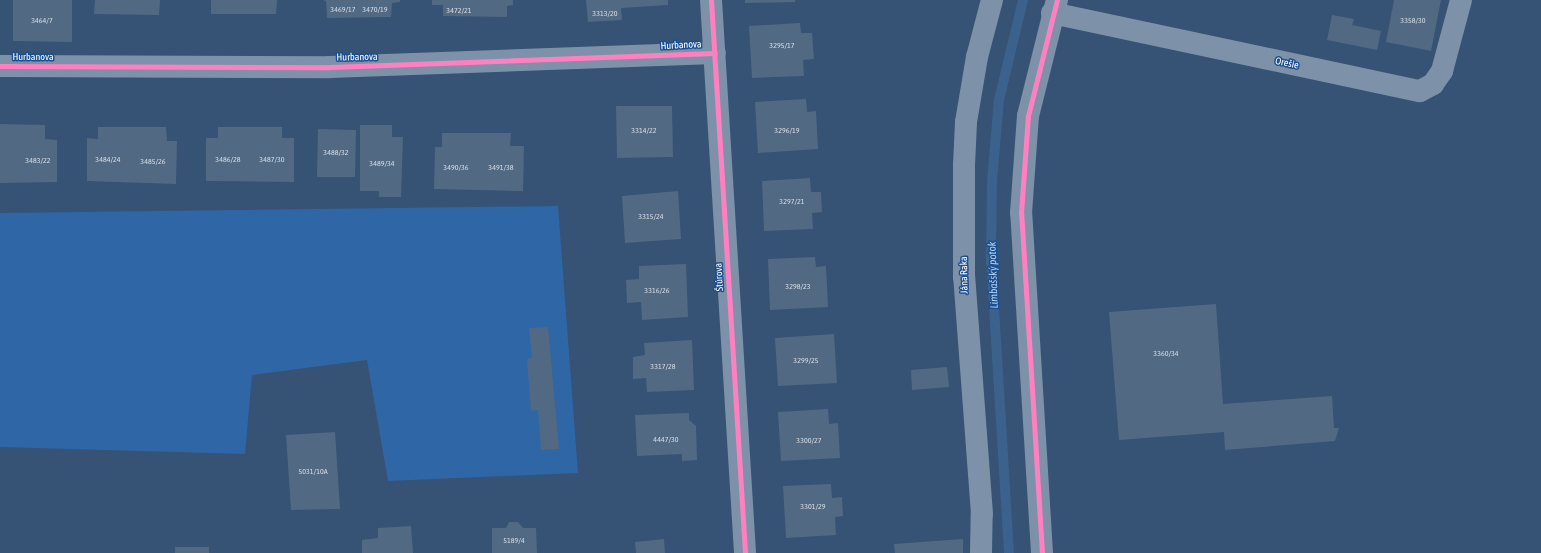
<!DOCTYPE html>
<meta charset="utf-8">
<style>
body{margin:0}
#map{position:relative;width:1541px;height:553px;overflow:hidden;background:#365274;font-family:"Asap Condensed",sans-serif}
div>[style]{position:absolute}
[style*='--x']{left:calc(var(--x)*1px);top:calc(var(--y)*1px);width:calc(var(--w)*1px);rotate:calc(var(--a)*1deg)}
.green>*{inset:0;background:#2f66a5}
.stream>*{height:10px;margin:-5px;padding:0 5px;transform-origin:5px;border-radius:5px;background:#3b618d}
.building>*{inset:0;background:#526984}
.minor>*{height:22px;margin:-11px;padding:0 11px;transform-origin:11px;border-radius:11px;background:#7d92a8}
.cycleway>*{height:5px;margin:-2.5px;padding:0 2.5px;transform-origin:2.5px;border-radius:2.5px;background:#ff80c0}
span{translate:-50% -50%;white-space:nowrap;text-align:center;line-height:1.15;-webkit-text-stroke:3px #1b4f8f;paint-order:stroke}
.number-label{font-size:8px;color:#d4dae0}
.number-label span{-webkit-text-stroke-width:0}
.street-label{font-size:10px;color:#fff}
.water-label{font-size:11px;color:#b5d3f5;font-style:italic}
</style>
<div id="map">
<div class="green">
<i style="clip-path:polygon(558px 206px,578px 473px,388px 481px,367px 360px,252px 375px,245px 454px,0 447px,0 213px)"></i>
</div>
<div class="stream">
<i style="--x:1009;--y:553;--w:292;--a:-93.5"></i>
<i style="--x:991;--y:262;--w:81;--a:-89.3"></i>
<i style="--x:992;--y:181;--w:81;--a:-85.1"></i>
<i style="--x:999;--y:100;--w:103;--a:-76.5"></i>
</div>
<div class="building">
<i style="clip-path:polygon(13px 0,72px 0,72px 42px,13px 41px)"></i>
<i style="clip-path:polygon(95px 0,160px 0,159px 15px,94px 14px)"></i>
<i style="clip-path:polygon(211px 0,277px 0,276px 14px,211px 14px)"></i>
<i style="clip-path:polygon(323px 0,400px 0,400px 2px,392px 3px,391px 17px,327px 18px,326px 1px)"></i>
<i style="clip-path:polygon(432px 0,513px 0,513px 5px,507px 6px,507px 17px,443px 16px,443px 5px,432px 5px)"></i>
<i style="clip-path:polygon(586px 0,668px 0,668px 5px,621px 8px,622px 20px,588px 22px)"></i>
<i style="clip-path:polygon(745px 0,795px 0,795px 2px,745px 3px)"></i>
<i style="clip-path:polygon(1394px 0,1441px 0,1431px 51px,1386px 42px)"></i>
<i style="clip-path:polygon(1332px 15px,1354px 19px,1352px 25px,1381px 31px,1377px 50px,1327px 40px)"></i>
<i style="clip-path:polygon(800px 23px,801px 33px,812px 33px,814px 59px,803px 60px,804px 76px,752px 78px,749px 26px)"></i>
<i style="clip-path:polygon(806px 99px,807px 112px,816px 111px,818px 149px,758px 153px,755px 102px)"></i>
<i style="clip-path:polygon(616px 106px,672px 106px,673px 157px,617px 158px)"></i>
<i style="clip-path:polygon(0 124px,45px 125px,45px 139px,57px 140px,57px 182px,0 183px)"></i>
<i style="clip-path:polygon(360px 125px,392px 125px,392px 137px,403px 137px,401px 197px,379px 197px,379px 191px,360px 191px)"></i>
<i style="clip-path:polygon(98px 127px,166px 127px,167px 141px,177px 141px,176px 184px,87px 181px,87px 138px,98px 139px)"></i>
<i style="clip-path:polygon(218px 127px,282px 127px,282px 138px,294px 138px,294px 182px,206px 181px,206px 138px,218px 138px)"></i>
<i style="clip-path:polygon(318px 129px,356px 130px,355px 177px,317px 177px)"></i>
<i style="clip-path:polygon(442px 133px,511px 133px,510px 146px,524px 146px,523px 191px,434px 189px,435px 147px,442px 147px)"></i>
<i style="clip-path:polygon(810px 178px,811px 192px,821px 192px,822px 212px,812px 213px,813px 229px,764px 231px,762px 181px)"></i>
<i style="clip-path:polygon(678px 191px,681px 239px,625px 243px,622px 196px)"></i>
<i style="clip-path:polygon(815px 257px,816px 267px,826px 266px,828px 307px,770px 310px,768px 259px)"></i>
<i style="clip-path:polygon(686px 264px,688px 317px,642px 320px,641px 302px,627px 303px,626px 280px,639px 279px,639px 266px)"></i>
<i style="clip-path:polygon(1216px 304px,1223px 404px,1332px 396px,1334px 428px,1339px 428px,1335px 441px,1225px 450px,1224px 432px,1119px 440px,1109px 312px)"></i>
<i style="clip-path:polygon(548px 327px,559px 449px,541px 450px,538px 410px,531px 411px,527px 359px,532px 358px,529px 328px)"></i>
<i style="clip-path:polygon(834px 334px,837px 383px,778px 386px,775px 338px)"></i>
<i style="clip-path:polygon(692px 340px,694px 390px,647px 392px,646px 378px,633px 379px,633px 357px,645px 355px,644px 343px)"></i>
<i style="clip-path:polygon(947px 367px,949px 387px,912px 390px,911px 370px)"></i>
<i style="clip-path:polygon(828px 409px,829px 424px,838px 423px,840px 458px,781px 461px,778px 412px)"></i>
<i style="clip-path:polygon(689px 413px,689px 420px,696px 426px,697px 460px,682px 461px,682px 454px,637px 456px,635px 415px)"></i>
<i style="clip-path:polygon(335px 432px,340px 509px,291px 510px,286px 435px)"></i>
<i style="clip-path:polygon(831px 484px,832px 498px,842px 497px,843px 516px,835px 517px,836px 535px,786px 538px,783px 486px)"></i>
<i style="clip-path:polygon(509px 522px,518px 522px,523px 528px,536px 528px,537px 553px,492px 553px,492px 528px,506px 528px)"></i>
<i style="clip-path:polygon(411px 526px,413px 553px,362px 553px,362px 540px,378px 538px,378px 528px)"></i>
<i style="clip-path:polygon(664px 539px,665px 553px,636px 553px,635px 542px)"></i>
<i style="clip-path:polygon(963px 539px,963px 553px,895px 553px,894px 544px)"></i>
<i style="clip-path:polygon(175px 547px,209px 547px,209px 553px,175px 553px)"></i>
</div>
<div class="minor">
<i style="--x:711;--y:0;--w:554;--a:86.48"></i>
<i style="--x:1052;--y:13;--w:376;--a:12"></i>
<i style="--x:1420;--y:91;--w:15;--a:-28"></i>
<i style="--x:1433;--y:84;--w:16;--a:-55"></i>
<i style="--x:1442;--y:71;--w:73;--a:-75"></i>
<i style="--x:0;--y:66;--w:330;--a:0.2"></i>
<i style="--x:330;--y:67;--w:385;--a:-2.1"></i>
<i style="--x:981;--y:553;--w:39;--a:-89"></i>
<i style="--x:982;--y:514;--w:238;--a:-94.3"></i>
<i style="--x:964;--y:277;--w:112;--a:-90"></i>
<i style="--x:964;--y:165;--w:43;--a:-87.3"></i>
<i style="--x:966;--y:122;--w:66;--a:-80.4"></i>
<i style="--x:977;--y:57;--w:59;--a:-75.3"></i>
<i style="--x:1042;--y:553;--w:341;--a:-93.5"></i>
<i style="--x:1021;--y:213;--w:97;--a:-85.9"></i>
<i style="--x:1028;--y:116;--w:120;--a:-76"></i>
</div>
<div class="cycleway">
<i style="--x:711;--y:0;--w:554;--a:86.48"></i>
<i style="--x:0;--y:66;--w:330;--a:0.2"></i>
<i style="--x:330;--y:67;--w:385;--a:-2.1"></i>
<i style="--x:1042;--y:553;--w:341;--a:-93.5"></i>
<i style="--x:1021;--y:213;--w:97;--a:-85.9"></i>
<i style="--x:1028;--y:116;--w:120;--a:-76"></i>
</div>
<div class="number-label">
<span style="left:343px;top:10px">3469/17</span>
<span style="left:375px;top:10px">3470/19</span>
<span style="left:459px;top:11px">3472/21</span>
<span style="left:605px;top:14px">3313/20</span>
<span style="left:42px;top:21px">3464/7</span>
<span style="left:1413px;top:21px">3358/30</span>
<span style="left:782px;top:46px">3295/17</span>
<span style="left:644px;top:131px">3314/22</span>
<span style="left:787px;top:131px">3296/19</span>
<span style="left:336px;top:153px">3488/32</span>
<span style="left:108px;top:160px">3484/24</span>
<span style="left:228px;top:160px">3486/28</span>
<span style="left:272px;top:160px">3487/30</span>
<span style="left:38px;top:161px">3483/22</span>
<span style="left:153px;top:162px">3485/26</span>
<span style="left:382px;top:164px">3489/34</span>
<span style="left:456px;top:168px">3490/36</span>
<span style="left:501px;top:168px">3491/38</span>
<span style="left:792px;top:202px">3297/21</span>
<span style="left:651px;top:217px">3315/24</span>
<span style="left:798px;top:287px">3298/23</span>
<span style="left:657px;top:291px">3316/26</span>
<span style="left:1166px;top:354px">3360/34</span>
<span style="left:806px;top:361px">3299/25</span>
<span style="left:663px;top:367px">3317/28</span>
<span style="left:666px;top:440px">4447/30</span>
<span style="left:809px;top:441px">3300/27</span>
<span style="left:313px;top:472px">5031/10A</span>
<span style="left:813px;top:507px">3301/29</span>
<span style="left:514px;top:541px">5189/4</span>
</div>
<div class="street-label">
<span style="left:681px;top:45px;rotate:-3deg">Hurbanova</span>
<span style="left:33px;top:57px">Hurbanova</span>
<span style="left:357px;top:57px;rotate:-1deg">Hurbanova</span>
<span style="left:1287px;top:63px;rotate:12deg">Orešie</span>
<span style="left:964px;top:275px;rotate:-91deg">Jána Raka</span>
<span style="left:719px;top:277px;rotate:-93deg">Štúrova</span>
</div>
<div class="water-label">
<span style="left:993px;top:275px;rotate:-92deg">Limbašský potok</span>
</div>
</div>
